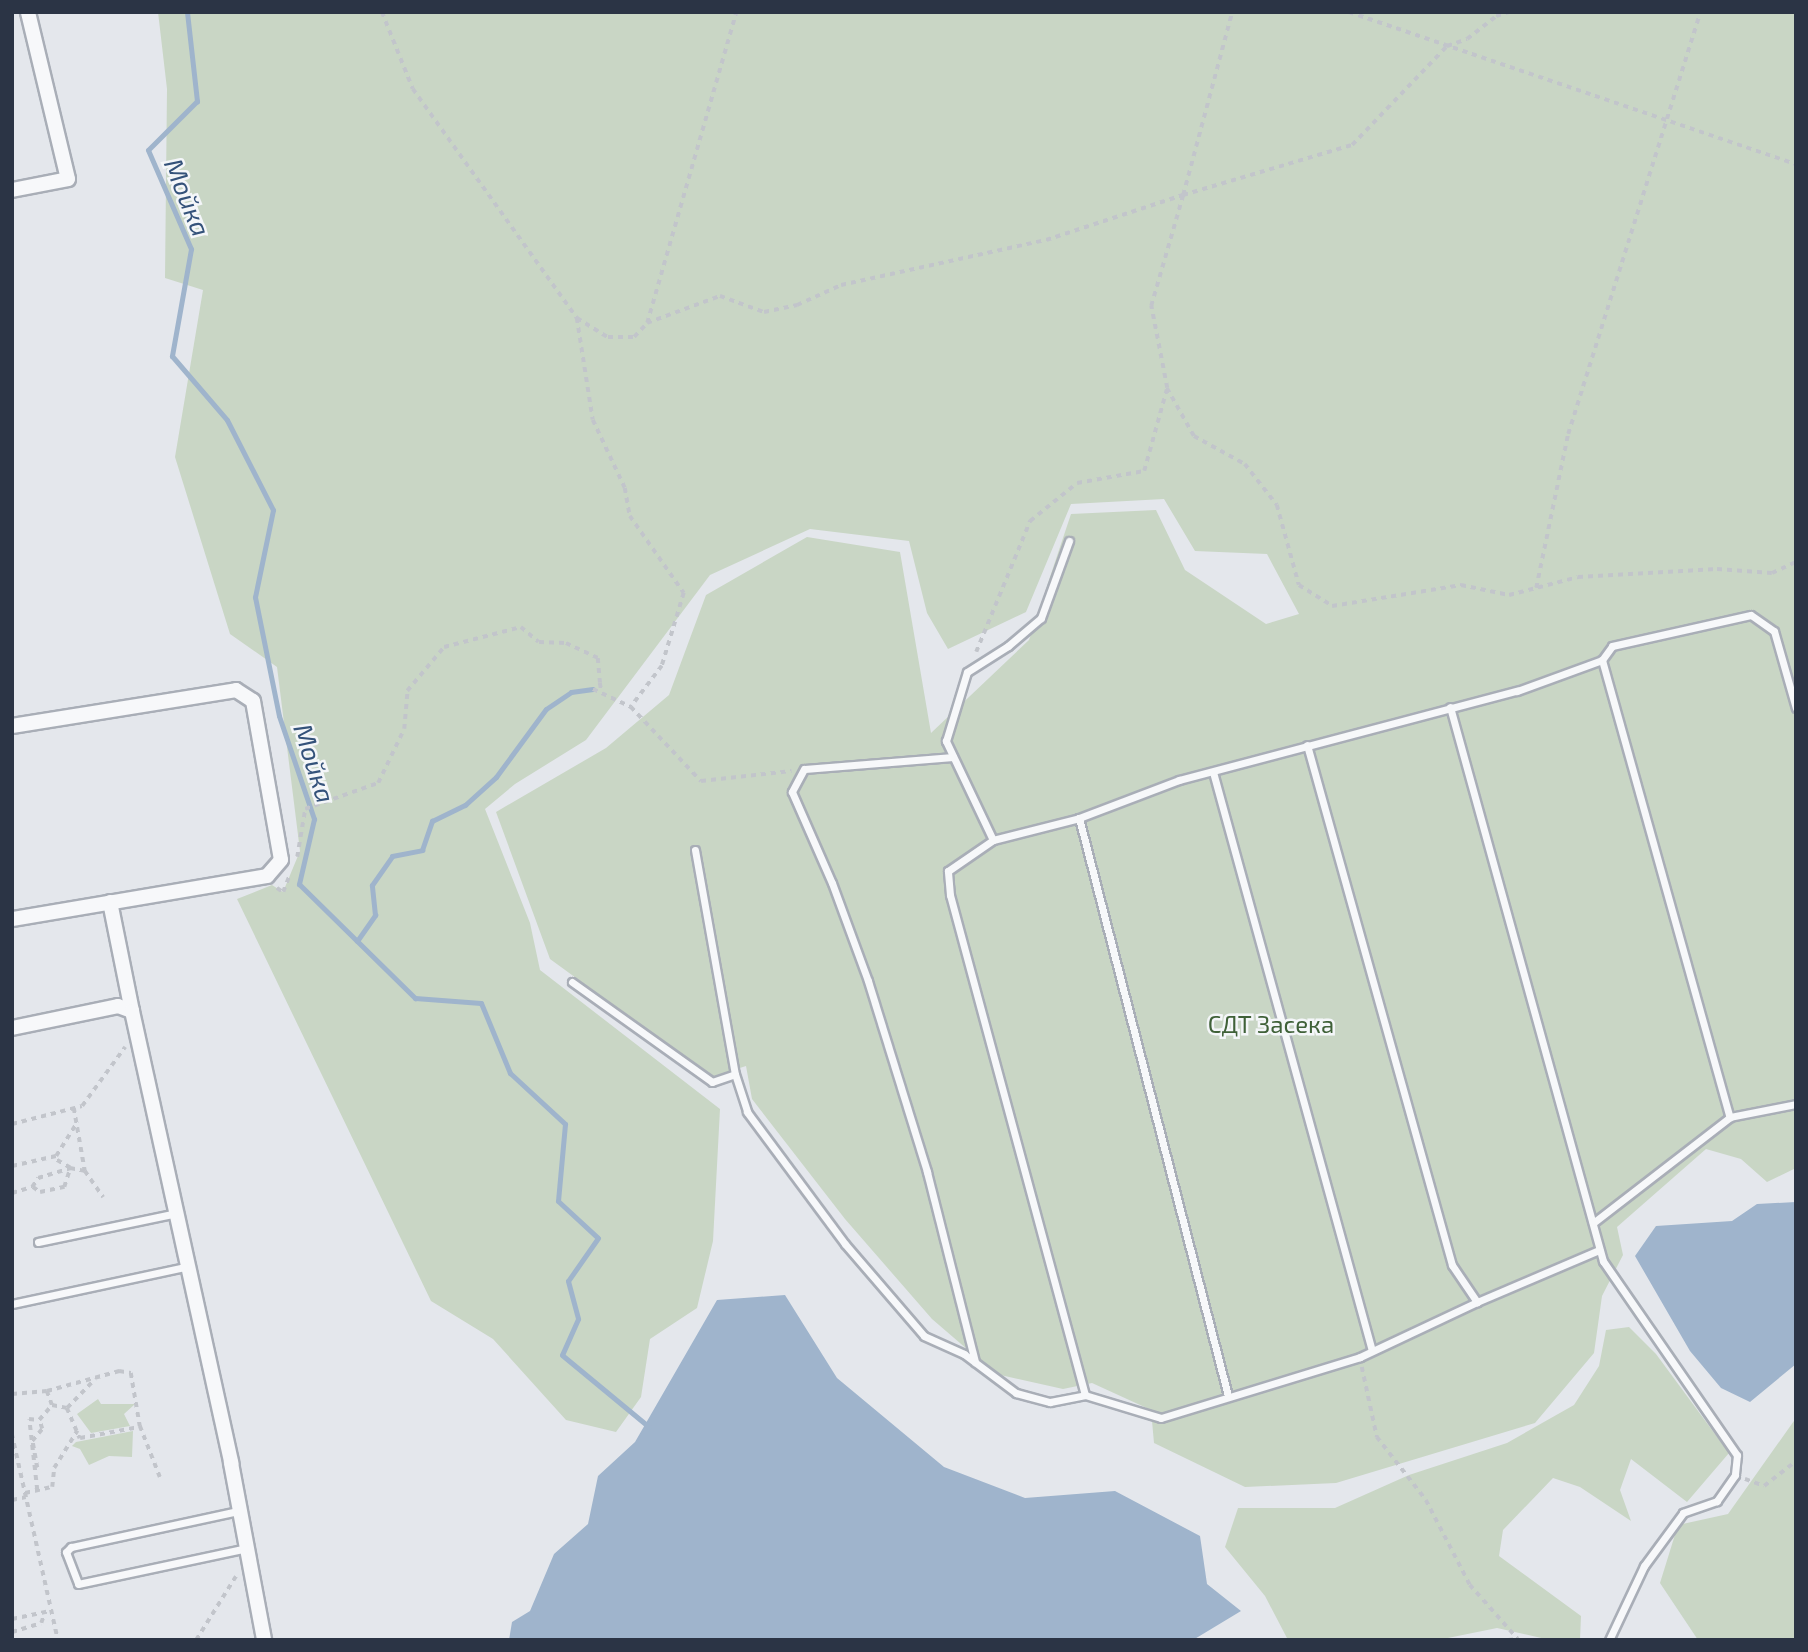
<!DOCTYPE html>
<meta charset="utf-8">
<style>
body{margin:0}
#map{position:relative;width:1808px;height:1652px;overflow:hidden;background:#e4e7ec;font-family:"Exo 2",sans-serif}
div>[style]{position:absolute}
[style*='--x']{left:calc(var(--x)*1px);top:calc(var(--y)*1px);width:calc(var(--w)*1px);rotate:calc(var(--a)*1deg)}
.green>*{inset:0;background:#c9d6c5}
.water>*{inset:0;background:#9fb4cc}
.stream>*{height:5px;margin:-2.5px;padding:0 2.5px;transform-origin:2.5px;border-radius:2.5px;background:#9fb4cc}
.path>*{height:3.5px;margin-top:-1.75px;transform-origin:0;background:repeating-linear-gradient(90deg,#c2c5cb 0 5px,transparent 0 10px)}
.roads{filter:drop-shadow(2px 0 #a9aeb7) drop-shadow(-2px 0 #a9aeb7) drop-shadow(0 2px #a9aeb7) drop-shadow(0 -2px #a9aeb7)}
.service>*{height:7px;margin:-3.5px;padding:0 3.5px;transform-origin:3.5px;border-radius:3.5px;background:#f7f8fa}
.minor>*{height:14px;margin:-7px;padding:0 7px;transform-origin:7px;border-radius:7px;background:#f7f8fa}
.path-bridge>*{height:3.5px;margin-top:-1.75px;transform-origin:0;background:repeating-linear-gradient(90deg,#c2c5cb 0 5px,transparent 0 10px)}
span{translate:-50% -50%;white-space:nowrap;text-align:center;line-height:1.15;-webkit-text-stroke:5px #f4f6f9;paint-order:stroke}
.park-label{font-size:24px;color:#3f6138}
.water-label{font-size:26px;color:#34527a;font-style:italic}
.frame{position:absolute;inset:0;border:14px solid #2b3445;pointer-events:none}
</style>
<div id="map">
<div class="green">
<i style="clip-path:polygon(158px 12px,1796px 12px,1796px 1168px,1767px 1182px,1741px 1159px,1706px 1149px,1617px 1227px,1623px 1255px,1602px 1296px,1594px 1353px,1535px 1423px,1336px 1483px,1245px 1487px,1154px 1443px,1151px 1410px,1092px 1383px,1063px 1389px,996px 1374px,932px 1319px,845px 1219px,752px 1099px,746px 1066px,712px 1077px,550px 959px,496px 812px,606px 748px,669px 695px,706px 595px,807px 537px,900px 552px,931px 733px,1029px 640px,1071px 514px,1156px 510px,1185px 570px,1266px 624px,1299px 614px,1267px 554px,1195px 551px,1164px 499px,1071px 504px,1026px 612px,948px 649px,927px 613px,909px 541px,810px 529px,710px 575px,586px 740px,515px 784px,485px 809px,530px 923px,540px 970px,720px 1109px,713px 1241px,697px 1308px,650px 1339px,641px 1397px,616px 1432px,566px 1420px,493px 1339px,431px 1301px,237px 899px,272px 885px,283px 892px,300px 851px,277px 667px,230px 634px,175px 457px,203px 290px,165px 278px,167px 89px)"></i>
<i style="clip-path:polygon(1629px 1327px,1656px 1354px,1729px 1453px,1687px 1502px,1631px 1459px,1620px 1490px,1631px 1521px,1580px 1487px,1553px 1478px,1503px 1530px,1499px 1556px,1581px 1616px,1580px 1640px,1550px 1640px,1497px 1628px,1438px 1640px,1288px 1640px,1265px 1596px,1225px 1547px,1238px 1508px,1335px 1508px,1409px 1475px,1507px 1443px,1574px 1405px,1599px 1366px,1606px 1330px)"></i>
<i style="clip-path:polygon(98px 1399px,101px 1404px,135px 1404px,124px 1414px,130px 1426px,91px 1433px,77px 1414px)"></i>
<i style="clip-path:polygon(1796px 1418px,1796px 1640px,1698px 1640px,1660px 1583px,1678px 1525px,1728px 1514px)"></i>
<i style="clip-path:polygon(133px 1431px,132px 1457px,109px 1456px,89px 1465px,80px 1449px,72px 1446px,76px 1442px)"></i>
</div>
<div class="water">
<i style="clip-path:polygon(1796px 1202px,1796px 1364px,1750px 1402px,1721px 1388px,1690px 1351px,1635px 1256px,1656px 1226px,1732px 1221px,1757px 1204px)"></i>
<i style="clip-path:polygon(785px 1295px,837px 1378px,944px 1467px,1025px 1498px,1115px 1491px,1200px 1536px,1207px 1584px,1241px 1611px,1193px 1640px,509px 1640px,512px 1622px,530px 1611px,554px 1554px,588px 1524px,598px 1476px,635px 1442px,717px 1300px)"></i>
</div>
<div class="stream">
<i style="--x:187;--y:12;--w:90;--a:83.6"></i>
<i style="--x:197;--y:101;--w:69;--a:135"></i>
<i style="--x:148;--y:150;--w:108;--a:66.5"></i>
<i style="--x:191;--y:249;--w:109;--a:100.1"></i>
<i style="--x:172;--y:356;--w:84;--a:49.3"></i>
<i style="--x:227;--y:420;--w:101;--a:62.9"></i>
<i style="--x:273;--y:510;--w:89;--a:101.7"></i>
<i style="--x:255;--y:597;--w:121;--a:78.6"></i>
<i style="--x:279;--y:716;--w:109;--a:71.2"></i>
<i style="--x:314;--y:819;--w:67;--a:103"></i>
<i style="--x:299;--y:884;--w:163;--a:44.5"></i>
<i style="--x:415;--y:998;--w:66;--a:4.3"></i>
<i style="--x:481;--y:1003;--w:76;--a:67.5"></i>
<i style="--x:510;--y:1073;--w:75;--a:42.8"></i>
<i style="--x:565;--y:1124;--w:77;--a:95.2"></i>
<i style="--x:558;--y:1201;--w:54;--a:42.8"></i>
<i style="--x:598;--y:1238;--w:52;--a:124.9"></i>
<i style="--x:568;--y:1281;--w:39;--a:75"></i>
<i style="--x:578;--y:1319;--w:39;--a:114"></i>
<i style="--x:562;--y:1355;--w:113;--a:39.6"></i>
<i style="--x:357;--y:941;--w:32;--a:-55"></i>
<i style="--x:375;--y:915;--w:30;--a:-96"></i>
<i style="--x:372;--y:885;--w:35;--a:-55"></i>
<i style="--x:392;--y:856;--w:31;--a:-11"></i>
<i style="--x:422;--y:850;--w:31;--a:-71"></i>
<i style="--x:432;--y:821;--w:37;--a:-26"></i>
<i style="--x:465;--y:805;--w:42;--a:-42.1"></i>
<i style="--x:496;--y:777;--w:84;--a:-53.7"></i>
<i style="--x:546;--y:709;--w:30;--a:-34"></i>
<i style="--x:571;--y:692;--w:22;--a:-8"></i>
</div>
<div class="path">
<i style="--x:382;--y:12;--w:83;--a:68.1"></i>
<i style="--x:413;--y:89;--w:282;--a:54.4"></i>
<i style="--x:577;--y:318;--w:36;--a:32"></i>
<i style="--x:608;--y:337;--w:26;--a:0"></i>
<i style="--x:634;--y:337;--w:19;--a:-47"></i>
<i style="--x:647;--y:323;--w:323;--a:-74"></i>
<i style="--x:1349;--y:12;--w:472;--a:18.8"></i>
<i style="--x:577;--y:318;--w:103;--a:81.1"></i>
<i style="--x:593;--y:420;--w:75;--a:64.8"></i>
<i style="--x:625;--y:488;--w:28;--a:80"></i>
<i style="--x:630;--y:516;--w:94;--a:55"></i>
<i style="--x:684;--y:593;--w:76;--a:106.8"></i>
<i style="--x:662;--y:666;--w:51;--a:127.1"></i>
<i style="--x:631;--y:707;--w:102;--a:46.6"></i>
<i style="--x:701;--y:781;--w:91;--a:-6.3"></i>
<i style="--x:647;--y:323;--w:78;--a:-20.3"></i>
<i style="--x:720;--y:296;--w:47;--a:20"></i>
<i style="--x:764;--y:312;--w:34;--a:-12"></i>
<i style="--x:797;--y:305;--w:48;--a:-24.4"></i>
<i style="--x:841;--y:285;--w:210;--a:-12.4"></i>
<i style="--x:1046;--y:240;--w:144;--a:-18.2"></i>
<i style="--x:1183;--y:195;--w:189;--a:-75"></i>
<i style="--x:1167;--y:388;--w:55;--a:60.6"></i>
<i style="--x:1194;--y:436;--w:58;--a:28.8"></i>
<i style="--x:1245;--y:464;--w:52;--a:52"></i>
<i style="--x:1277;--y:505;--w:83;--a:74.6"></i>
<i style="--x:1299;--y:585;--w:39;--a:32"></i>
<i style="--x:1332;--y:606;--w:131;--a:-9.2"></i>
<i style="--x:1461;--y:585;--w:49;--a:11.8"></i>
<i style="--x:1509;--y:595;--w:71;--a:-14.6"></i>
<i style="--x:1578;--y:577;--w:139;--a:-3.3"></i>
<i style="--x:1717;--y:569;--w:55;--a:4.2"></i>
<i style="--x:1772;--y:573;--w:26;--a:-25"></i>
<i style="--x:1536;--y:588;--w:157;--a:-78.3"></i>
<i style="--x:1568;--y:434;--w:442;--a:-72.6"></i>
<i style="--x:976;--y:652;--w:142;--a:-67.6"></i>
<i style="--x:1030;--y:521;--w:60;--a:-39"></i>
<i style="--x:1077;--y:483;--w:68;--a:-10.2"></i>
<i style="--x:1144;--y:471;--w:86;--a:-74.5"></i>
<i style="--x:1167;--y:388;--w:84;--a:-101"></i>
<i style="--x:1151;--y:306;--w:116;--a:-73.9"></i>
<i style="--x:1183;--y:195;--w:176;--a:-16.5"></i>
<i style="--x:1352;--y:145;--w:137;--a:-46.2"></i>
<i style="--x:1447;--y:46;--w:21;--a:-19"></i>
<i style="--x:1467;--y:39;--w:37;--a:-38"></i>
<i style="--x:1496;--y:16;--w:14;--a:-17"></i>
<i style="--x:593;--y:689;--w:42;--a:25.3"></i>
<i style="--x:297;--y:857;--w:49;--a:-80.5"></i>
<i style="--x:305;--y:809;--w:77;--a:-19.6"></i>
<i style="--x:378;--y:783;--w:60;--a:-64.3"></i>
<i style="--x:404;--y:729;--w:38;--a:-85"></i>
<i style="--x:407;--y:691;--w:57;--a:-49.9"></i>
<i style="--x:444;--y:647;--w:80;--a:-14.6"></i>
<i style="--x:521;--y:627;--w:23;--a:40"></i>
<i style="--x:539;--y:642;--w:27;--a:2"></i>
<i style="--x:566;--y:643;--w:35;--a:25"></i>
<i style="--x:598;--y:658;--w:25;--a:85"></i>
<i style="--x:277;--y:888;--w:7;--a:34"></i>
<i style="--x:283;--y:892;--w:19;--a:-69"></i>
<i style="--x:74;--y:1108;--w:64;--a:80.1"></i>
<i style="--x:85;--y:1171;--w:32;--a:55"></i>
<i style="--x:12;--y:1124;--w:72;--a:-14.4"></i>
<i style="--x:82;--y:1106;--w:73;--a:-53.9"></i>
<i style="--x:12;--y:1166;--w:45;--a:-12.8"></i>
<i style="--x:56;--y:1156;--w:40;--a:-58"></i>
<i style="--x:33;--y:1187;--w:9;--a:36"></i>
<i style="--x:40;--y:1192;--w:25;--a:-12"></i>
<i style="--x:64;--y:1187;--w:20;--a:-72"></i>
<i style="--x:70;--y:1168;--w:20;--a:-150"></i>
<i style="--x:12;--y:1193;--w:21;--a:-17"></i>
<i style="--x:32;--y:1187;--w:11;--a:-56"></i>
<i style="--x:38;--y:1178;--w:34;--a:-17"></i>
<i style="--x:70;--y:1168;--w:15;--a:11"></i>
<i style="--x:1362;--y:1367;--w:72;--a:77.9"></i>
<i style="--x:1377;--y:1437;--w:80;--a:52.1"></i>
<i style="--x:1426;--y:1500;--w:96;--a:62.6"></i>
<i style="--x:1470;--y:1585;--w:72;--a:48.4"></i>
<i style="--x:47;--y:1391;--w:15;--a:70"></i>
<i style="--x:52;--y:1405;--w:15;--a:11"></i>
<i style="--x:67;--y:1408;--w:33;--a:67"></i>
<i style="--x:80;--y:1438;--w:60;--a:-10.6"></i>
<i style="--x:12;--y:1394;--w:35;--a:-5"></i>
<i style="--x:47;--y:1391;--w:75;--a:-15.5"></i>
<i style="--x:119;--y:1371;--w:12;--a:9"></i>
<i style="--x:131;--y:1373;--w:54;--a:80.4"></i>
<i style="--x:140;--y:1426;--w:55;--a:68.6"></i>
<i style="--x:67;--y:1408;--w:40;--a:-46"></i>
<i style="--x:12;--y:1434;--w:211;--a:77.4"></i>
<i style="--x:37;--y:1468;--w:27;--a:-100"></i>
<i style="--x:32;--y:1441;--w:16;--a:-50"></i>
<i style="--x:42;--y:1429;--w:9;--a:-108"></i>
<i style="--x:1745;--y:1479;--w:20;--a:20"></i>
<i style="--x:1764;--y:1486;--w:41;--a:-38"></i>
<i style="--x:37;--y:1490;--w:71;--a:-96.4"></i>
<i style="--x:29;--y:1419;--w:10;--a:6"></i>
<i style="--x:39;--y:1420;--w:20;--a:-49"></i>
<i style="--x:25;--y:1493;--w:28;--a:-13"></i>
<i style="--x:52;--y:1487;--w:19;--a:-84"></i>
<i style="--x:54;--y:1468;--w:44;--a:-58.1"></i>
<i style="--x:12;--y:1500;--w:14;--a:-12"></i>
<i style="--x:12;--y:1619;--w:40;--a:-12"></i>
<i style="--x:12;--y:1632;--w:30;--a:-17"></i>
<i style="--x:41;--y:1623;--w:12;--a:-70"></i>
<i style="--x:196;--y:1640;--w:75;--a:-58"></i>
<i style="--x:1508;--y:1640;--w:10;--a:-6"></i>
</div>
<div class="roads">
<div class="service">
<i style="--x:1602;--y:660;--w:17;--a:-54"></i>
<i style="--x:1612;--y:646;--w:142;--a:-12.6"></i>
<i style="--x:1751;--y:615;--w:28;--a:35"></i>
<i style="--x:1774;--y:631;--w:80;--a:74.1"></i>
<i style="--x:1450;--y:707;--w:575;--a:74.56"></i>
<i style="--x:1603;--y:1261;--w:236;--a:55.4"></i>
<i style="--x:1737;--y:1455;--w:20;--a:96"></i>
<i style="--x:1735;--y:1475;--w:32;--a:125"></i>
<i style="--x:1717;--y:1501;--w:36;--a:161"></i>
<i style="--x:1683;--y:1513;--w:66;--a:126.3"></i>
<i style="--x:1644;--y:1566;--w:82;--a:115.3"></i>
<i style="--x:1307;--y:745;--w:540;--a:74.42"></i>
<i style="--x:1452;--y:1265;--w:45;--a:56"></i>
<i style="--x:1477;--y:1302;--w:133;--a:-23.1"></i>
<i style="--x:953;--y:757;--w:149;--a:175.4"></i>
<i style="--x:804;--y:769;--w:26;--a:118"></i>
<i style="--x:792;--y:792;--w:99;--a:66.3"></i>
<i style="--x:832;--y:883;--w:104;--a:69.8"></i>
<i style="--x:868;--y:981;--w:200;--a:72.8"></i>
<i style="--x:927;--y:1172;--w:196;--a:75.8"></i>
<i style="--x:1213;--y:772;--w:600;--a:74.64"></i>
<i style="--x:1079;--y:818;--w:597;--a:75.54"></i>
<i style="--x:993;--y:840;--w:110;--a:-115.4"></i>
<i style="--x:946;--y:741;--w:72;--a:-73.1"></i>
<i style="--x:967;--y:672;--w:49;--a:-32.4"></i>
<i style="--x:1008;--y:646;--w:43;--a:-40.3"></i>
<i style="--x:1041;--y:618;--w:82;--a:-70"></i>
<i style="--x:695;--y:850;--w:228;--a:79.9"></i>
<i style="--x:735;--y:1074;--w:40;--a:72"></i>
<i style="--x:747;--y:1112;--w:164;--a:53.4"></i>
<i style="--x:845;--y:1244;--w:121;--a:49.3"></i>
<i style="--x:924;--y:1336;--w:44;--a:24.2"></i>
<i style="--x:964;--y:1354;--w:65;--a:36.9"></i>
<i style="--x:1016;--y:1393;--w:35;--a:15"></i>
<i style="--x:1050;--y:1402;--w:36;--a:-11"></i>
<i style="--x:1085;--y:1395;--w:79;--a:16.8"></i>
<i style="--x:1161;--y:1418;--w:208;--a:-17"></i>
<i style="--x:1360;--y:1357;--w:129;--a:-25.2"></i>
<i style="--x:572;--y:982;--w:172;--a:35.5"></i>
<i style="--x:712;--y:1082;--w:24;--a:-19"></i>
<i style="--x:1593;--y:1223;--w:173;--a:-37.7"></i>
<i style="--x:1730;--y:1117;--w:67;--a:-11.1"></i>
<i style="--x:38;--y:1242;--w:142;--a:-11.8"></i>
<i style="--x:12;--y:1304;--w:181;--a:-12.1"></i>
<i style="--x:1085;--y:1395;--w:518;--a:-105.11"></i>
<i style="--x:950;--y:895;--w:24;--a:-95"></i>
<i style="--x:948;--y:871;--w:55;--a:-34.6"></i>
<i style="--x:993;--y:840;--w:89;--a:-14.3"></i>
<i style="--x:1079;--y:818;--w:107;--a:-20.8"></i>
<i style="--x:1179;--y:780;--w:350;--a:-14.8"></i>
<i style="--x:1517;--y:691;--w:90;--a:-20"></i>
<i style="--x:1602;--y:660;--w:475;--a:74.4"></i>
<i style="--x:238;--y:1511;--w:171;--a:167.8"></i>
<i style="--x:71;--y:1547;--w:7;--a:135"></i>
<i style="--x:66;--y:1552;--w:34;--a:69"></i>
<i style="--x:78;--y:1584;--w:173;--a:-12"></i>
</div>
<div class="minor">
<i style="--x:12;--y:190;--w:57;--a:-11.1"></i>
<i style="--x:68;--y:179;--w:172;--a:-103.5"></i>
<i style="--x:12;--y:726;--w:227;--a:-9.1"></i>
<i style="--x:236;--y:690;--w:20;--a:33"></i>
<i style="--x:253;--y:701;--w:161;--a:80"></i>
<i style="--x:281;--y:860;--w:21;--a:131"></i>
<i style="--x:267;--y:876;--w:259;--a:170.4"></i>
<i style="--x:110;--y:902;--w:111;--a:78.6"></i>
<i style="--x:12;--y:1028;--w:108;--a:-11.7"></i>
<i style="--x:118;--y:1006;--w:15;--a:20"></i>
<i style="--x:132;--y:1011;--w:463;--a:77.6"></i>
<i style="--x:231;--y:1463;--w:180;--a:79.4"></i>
</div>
</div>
<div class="path-bridge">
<i style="--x:600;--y:683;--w:10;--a:79"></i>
</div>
<div class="park-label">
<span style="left:1271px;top:1024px">СДТ Засека</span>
</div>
<div class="water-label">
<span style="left:188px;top:197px;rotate:68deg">Мойка</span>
<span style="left:315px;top:763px;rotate:72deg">Мойка</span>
</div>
<div class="frame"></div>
</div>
